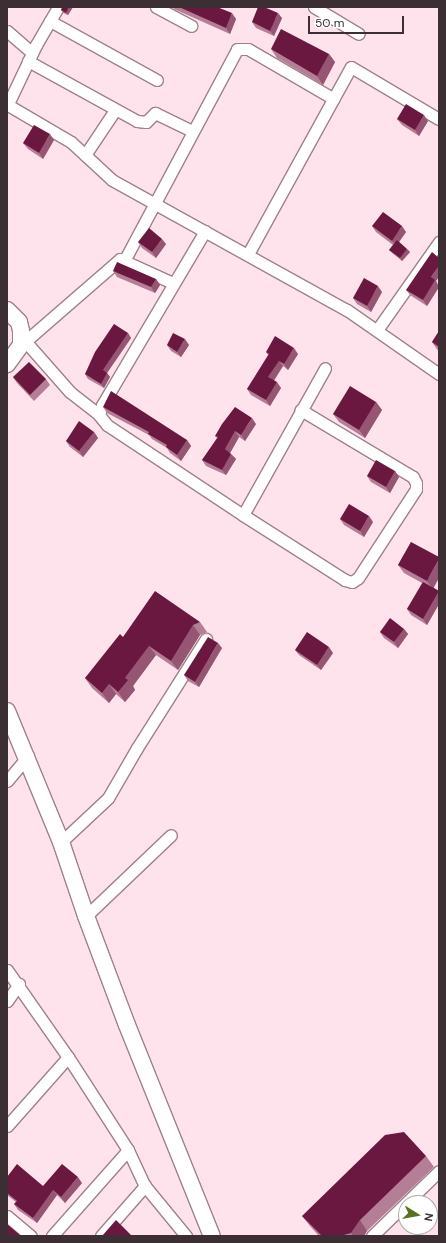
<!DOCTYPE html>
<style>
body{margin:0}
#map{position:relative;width:446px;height:1243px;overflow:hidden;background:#fee3ec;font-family:"DM Sans",sans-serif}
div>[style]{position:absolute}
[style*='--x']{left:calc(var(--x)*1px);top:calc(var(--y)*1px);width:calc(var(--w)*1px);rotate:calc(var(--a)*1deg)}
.roads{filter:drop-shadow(1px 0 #9e818b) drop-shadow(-1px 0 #9e818b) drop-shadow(0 1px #9e818b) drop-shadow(0 -1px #9e818b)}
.street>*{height:11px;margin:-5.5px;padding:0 5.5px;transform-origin:5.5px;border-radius:5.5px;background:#fff}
.secondary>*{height:16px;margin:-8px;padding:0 8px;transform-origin:8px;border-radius:8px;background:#fff}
.wall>*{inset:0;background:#b47e96}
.shaded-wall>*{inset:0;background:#975574}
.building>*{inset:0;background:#6b1840}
span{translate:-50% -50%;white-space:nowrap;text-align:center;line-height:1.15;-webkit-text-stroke:4px #fff;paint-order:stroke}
.frame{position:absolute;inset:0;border:8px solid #3c2f33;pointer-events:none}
.north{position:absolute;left:398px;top:1195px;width:40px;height:40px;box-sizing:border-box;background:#fff;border:1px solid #b1acad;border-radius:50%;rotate:101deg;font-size:11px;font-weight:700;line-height:16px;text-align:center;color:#3c2f33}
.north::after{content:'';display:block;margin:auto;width:14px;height:18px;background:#5c701f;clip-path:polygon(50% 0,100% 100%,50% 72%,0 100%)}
.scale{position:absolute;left:308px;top:16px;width:96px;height:18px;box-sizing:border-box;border:2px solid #3c2f33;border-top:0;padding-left:5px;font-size:12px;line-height:14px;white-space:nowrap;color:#3c2f33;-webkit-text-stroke:3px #fff;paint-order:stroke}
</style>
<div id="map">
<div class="roads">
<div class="street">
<i style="--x:156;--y:7;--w:40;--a:28"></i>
<i style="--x:314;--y:7;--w:52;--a:31"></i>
<i style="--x:50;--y:21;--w:122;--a:28.9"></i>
<i style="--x:7;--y:31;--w:33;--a:41"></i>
<i style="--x:28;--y:61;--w:124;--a:28.8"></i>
<i style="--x:137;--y:121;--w:9;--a:6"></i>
<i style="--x:146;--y:122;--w:13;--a:-45"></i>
<i style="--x:155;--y:113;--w:41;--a:25.9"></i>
<i style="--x:8;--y:105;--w:73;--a:30.4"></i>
<i style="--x:71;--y:142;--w:56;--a:42.8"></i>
<i style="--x:112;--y:180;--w:269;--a:29"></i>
<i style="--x:347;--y:310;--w:112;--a:34.8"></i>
<i style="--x:7;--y:106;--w:68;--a:-64.6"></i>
<i style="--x:36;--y:45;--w:44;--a:-59.9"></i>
<i style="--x:85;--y:155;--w:54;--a:-56.3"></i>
<i style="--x:205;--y:231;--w:202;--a:120.6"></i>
<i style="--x:102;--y:405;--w:10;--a:107"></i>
<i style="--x:99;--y:415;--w:13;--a:51"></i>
<i style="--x:107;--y:425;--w:163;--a:33.5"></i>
<i style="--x:243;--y:515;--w:121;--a:32.5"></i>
<i style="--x:345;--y:580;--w:7;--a:16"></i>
<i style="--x:352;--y:582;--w:7;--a:-34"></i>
<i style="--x:358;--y:578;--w:106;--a:-56.9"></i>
<i style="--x:416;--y:489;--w:6;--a:-90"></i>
<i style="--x:416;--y:483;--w:7;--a:-117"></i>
<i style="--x:413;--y:477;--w:131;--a:-149.1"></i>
<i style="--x:248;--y:254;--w:213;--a:-61.2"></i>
<i style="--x:351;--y:67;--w:102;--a:30.6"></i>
<i style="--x:124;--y:261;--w:240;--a:-61.9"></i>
<i style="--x:237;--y:49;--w:11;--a:0"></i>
<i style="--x:248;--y:49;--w:99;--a:30.2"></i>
<i style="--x:377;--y:330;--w:108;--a:-54.8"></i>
<i style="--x:25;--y:341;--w:68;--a:48.6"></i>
<i style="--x:70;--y:392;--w:37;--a:38"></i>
<i style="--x:21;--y:345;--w:131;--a:-41"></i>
<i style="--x:120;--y:259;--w:58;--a:24.4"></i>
<i style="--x:243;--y:515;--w:168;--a:-60.8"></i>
<i style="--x:7;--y:781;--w:33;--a:-50"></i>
<i style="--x:61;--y:842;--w:64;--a:-43.1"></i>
<i style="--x:108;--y:798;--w:58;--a:-59.9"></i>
<i style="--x:137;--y:748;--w:129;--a:-57.7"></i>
<i style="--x:86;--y:916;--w:117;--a:-43.6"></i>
<i style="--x:7;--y:970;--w:106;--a:55"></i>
<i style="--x:68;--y:1057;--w:111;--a:57.2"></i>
<i style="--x:128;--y:1150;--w:40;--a:65"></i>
<i style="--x:145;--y:1186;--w:65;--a:50.6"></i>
<i style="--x:7;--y:1001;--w:21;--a:-55"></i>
<i style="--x:7;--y:1126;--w:92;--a:-48.5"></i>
<i style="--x:406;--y:1203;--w:46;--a:-44.1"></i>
<i style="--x:7;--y:1216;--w:31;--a:40"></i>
<i style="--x:52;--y:1236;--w:115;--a:-48.5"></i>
<i style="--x:101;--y:1236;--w:67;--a:-48.7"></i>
<i style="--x:372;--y:1236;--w:47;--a:-44.1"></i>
</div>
<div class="secondary">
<i style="--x:7;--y:310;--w:17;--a:45"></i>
<i style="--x:19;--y:322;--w:9;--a:77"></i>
<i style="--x:21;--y:331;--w:14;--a:90"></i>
<i style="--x:21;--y:345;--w:24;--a:126"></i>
<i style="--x:7;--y:711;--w:142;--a:67.6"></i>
<i style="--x:61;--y:842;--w:78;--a:71.3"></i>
<i style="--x:86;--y:916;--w:116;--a:69.4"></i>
<i style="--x:127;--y:1025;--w:227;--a:68.1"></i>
</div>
</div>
<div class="wall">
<i style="clip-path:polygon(73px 7px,68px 15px,63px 13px,61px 10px)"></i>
<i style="clip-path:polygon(173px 7px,217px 7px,236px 19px,230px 34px,174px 9px)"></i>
<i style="clip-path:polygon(282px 18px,274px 36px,256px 28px,252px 22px)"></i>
<i style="clip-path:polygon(271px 49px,329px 54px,335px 62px,323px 85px,277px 58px)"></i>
<i style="clip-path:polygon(397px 119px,428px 121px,419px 136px,402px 125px)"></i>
<i style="clip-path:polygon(54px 140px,43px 159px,28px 149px,23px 143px)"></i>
<i style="clip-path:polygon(372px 226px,406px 232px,399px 242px,410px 252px,402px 261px,391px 252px,389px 250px,393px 245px,376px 232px)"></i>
<i style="clip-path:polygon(138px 242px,166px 244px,156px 258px,142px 248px)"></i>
<i style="clip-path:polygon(113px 271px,156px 279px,160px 285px,155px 293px,117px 277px)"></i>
<i style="clip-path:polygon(436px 281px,439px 287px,427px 306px,410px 295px,406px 290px)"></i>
<i style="clip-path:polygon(382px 292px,371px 312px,357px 304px,353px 298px)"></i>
<i style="clip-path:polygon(439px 331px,439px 352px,432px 342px)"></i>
<i style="clip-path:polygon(128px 333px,131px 338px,107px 373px,110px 377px,104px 388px,88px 379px,85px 374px)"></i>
<i style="clip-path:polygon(167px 345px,189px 345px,181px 357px,171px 351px)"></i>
<i style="clip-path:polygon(266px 352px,298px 354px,288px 370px,283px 366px,274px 381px,281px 388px,270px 406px,251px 395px,247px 389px,268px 355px)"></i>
<i style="clip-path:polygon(13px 377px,46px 379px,50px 385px,34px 401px,17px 383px)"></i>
<i style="clip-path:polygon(376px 402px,382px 410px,365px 438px,339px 422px,333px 414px)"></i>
<i style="clip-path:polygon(103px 407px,187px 440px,191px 446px,181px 461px,170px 453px,167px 448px,152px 439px,149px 435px,107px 413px)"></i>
<i style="clip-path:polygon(256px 424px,245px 441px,239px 437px,230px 453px,236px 459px,226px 475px,206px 466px,202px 460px,217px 438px,215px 436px)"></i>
<i style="clip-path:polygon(94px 432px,98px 438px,83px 457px,70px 447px,66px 441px)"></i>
<i style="clip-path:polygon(395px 471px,399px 477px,390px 493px,371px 482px,367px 476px)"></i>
<i style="clip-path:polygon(340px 519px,373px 522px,364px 537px,344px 525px)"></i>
<i style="clip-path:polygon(411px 542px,434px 588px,439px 591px,439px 604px,427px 625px,411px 615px,407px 609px,422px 583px,404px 573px,398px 565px)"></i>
<i style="clip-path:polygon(200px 622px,207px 632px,200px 635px,178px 670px,156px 655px,133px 686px,135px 690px,125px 702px,116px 694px,109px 703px,92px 688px,85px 678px,123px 637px)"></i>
<i style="clip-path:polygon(404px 629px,408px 634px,398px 648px,384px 638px,380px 632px)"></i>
<i style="clip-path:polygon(222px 648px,199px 687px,188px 681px,184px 675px)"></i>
<i style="clip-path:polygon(295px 650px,333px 653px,321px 670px,299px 655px)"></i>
<i style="clip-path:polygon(426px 1156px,434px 1167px,367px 1231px,364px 1236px,319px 1236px,310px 1226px,302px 1216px)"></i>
<i style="clip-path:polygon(7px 1177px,43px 1186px,82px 1183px,65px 1203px,57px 1195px,37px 1223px,18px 1210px,14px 1204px,16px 1202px,7px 1195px)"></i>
</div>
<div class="shaded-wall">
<i style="clip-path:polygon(69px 7px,73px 7px,68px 15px,66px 13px)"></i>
<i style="clip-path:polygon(232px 13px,236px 19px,230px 34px,226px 28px)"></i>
<i style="clip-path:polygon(278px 13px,282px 18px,274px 36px,270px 31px)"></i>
<i style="clip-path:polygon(329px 54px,335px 62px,323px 85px,317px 76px)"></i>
<i style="clip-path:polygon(424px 115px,428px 121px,419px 136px,415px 130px)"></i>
<i style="clip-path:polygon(50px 134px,54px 140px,43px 159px,39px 153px)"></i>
<i style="clip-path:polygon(402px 226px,406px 232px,396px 246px,392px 241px)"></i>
<i style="clip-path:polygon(162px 239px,166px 244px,156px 258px,152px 252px)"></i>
<i style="clip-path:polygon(407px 249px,410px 252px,402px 261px,400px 258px)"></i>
<i style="clip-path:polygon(439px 266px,439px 277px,436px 281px,439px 287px,427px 306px,423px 300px,431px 277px)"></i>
<i style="clip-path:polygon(156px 279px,160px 285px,155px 293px,151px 287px)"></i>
<i style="clip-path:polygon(378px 286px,382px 292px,371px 312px,367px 306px)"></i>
<i style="clip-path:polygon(128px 333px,131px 338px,107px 373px,110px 377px,104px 388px,101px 384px,103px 370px)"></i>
<i style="clip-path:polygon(185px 339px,189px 345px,181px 357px,177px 352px)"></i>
<i style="clip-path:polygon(294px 348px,298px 354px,288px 370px,284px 364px)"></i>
<i style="clip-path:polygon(279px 361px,283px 366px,272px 383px,268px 377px)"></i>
<i style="clip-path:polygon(277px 382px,281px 388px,270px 406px,266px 400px)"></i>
<i style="clip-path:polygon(376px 402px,382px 410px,365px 438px,359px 430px)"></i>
<i style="clip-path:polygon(252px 418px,256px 424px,245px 441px,241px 435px)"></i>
<i style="clip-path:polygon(235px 431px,239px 437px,229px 455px,225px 449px)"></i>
<i style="clip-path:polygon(94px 432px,98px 438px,83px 457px,79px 451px)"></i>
<i style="clip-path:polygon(187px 440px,191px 446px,181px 461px,177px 455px)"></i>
<i style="clip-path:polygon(231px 454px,236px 459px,226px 475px,222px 470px)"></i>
<i style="clip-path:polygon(395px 471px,399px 477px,390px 493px,386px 487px)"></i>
<i style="clip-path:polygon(369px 516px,373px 522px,364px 537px,360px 531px)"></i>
<i style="clip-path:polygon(439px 559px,439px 578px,433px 589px,427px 581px)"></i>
<i style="clip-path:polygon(439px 591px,439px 604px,427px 625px,423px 619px)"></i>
<i style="clip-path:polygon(193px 625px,200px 635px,178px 670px,171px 661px)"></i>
<i style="clip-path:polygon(404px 629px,408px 634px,398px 648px,394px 642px)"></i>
<i style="clip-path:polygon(218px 643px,222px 648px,199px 687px,195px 682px)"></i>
<i style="clip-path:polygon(149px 646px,156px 655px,133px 686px,135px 690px,125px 702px,118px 692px,125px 678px)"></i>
<i style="clip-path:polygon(329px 647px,333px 653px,321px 670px,317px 665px)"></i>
<i style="clip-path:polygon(109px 684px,116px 694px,109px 703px,102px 693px)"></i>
<i style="clip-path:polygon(78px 1177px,82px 1183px,65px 1203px,61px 1197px)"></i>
<i style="clip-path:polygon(53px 1190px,57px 1195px,37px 1223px,33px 1218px)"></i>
<i style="clip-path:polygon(360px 1220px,367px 1231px,364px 1236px,353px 1236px,351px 1233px)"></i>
</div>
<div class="building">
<i style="clip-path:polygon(62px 7px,69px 7px,66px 13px,61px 10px)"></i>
<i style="clip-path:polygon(179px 7px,217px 7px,232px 13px,226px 28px)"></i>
<i style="clip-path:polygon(258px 7px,264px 7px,278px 13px,270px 31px,252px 22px)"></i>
<i style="clip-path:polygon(281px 29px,329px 54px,317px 76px,271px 49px)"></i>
<i style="clip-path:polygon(406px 104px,424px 115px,415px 130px,397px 119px)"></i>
<i style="clip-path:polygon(34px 125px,50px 134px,39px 153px,23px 143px)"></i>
<i style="clip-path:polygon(383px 212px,402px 226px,392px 241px,372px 226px)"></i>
<i style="clip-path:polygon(149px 228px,162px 239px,152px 252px,138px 242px)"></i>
<i style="clip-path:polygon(397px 240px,407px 249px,400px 258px,389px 250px)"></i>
<i style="clip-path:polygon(432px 252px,439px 258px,439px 266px,431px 277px,435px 280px,423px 300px,406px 290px)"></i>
<i style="clip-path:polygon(117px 262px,156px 279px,151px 287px,113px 271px)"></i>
<i style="clip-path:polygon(364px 278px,378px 286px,367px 306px,353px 298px)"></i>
<i style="clip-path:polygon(114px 324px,128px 333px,103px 370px,107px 373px,101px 384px,85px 374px,95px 352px)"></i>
<i style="clip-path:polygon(439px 331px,439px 347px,432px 342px)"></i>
<i style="clip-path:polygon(173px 333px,185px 339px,177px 352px,167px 345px)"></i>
<i style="clip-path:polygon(275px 336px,294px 348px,284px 364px,279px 361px,268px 377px,277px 382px,266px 400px,247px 389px,269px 354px,266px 352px)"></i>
<i style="clip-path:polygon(29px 362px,46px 379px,30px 395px,13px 377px)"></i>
<i style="clip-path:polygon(350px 386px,376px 402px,359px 430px,333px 414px)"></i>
<i style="clip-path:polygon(111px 391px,187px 440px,177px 455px,166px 447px,167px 445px,148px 434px,149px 432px,103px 407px)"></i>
<i style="clip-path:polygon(235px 407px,252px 418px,241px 435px,235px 431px,225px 449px,231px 454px,222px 470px,202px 460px,218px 437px,215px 436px,222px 424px)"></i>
<i style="clip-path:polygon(79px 421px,94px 432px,79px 451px,66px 441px)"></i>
<i style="clip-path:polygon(376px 460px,395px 471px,386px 487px,367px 476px)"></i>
<i style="clip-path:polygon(349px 504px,369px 516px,360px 531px,340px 519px)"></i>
<i style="clip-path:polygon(411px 542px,439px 557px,439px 559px,427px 581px,398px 565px)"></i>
<i style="clip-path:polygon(423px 582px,439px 591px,423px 619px,407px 609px)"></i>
<i style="clip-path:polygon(155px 591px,200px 622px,193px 625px,171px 661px,149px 646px,125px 678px,128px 680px,118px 692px,109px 684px,102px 693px,85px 678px,120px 634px,123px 637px)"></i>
<i style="clip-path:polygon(390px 618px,404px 629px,394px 642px,380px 632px)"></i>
<i style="clip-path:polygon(307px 632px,329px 647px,317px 665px,295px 650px)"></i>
<i style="clip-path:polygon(208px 637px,218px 643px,195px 682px,184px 675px)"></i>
<i style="clip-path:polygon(404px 1132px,426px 1156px,360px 1220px,351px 1233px,340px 1236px,322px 1236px,302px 1216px,385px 1135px)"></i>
<i style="clip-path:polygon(17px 1164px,43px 1186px,62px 1164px,78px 1177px,61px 1197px,53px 1190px,33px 1218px,14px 1204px,17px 1201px,7px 1193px,7px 1177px)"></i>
<i style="clip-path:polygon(116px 1220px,132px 1236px,100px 1236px,102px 1236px)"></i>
<i style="clip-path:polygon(7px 1224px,21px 1236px,7px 1236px)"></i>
</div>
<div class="frame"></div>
<div class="north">N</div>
<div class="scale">50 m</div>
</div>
